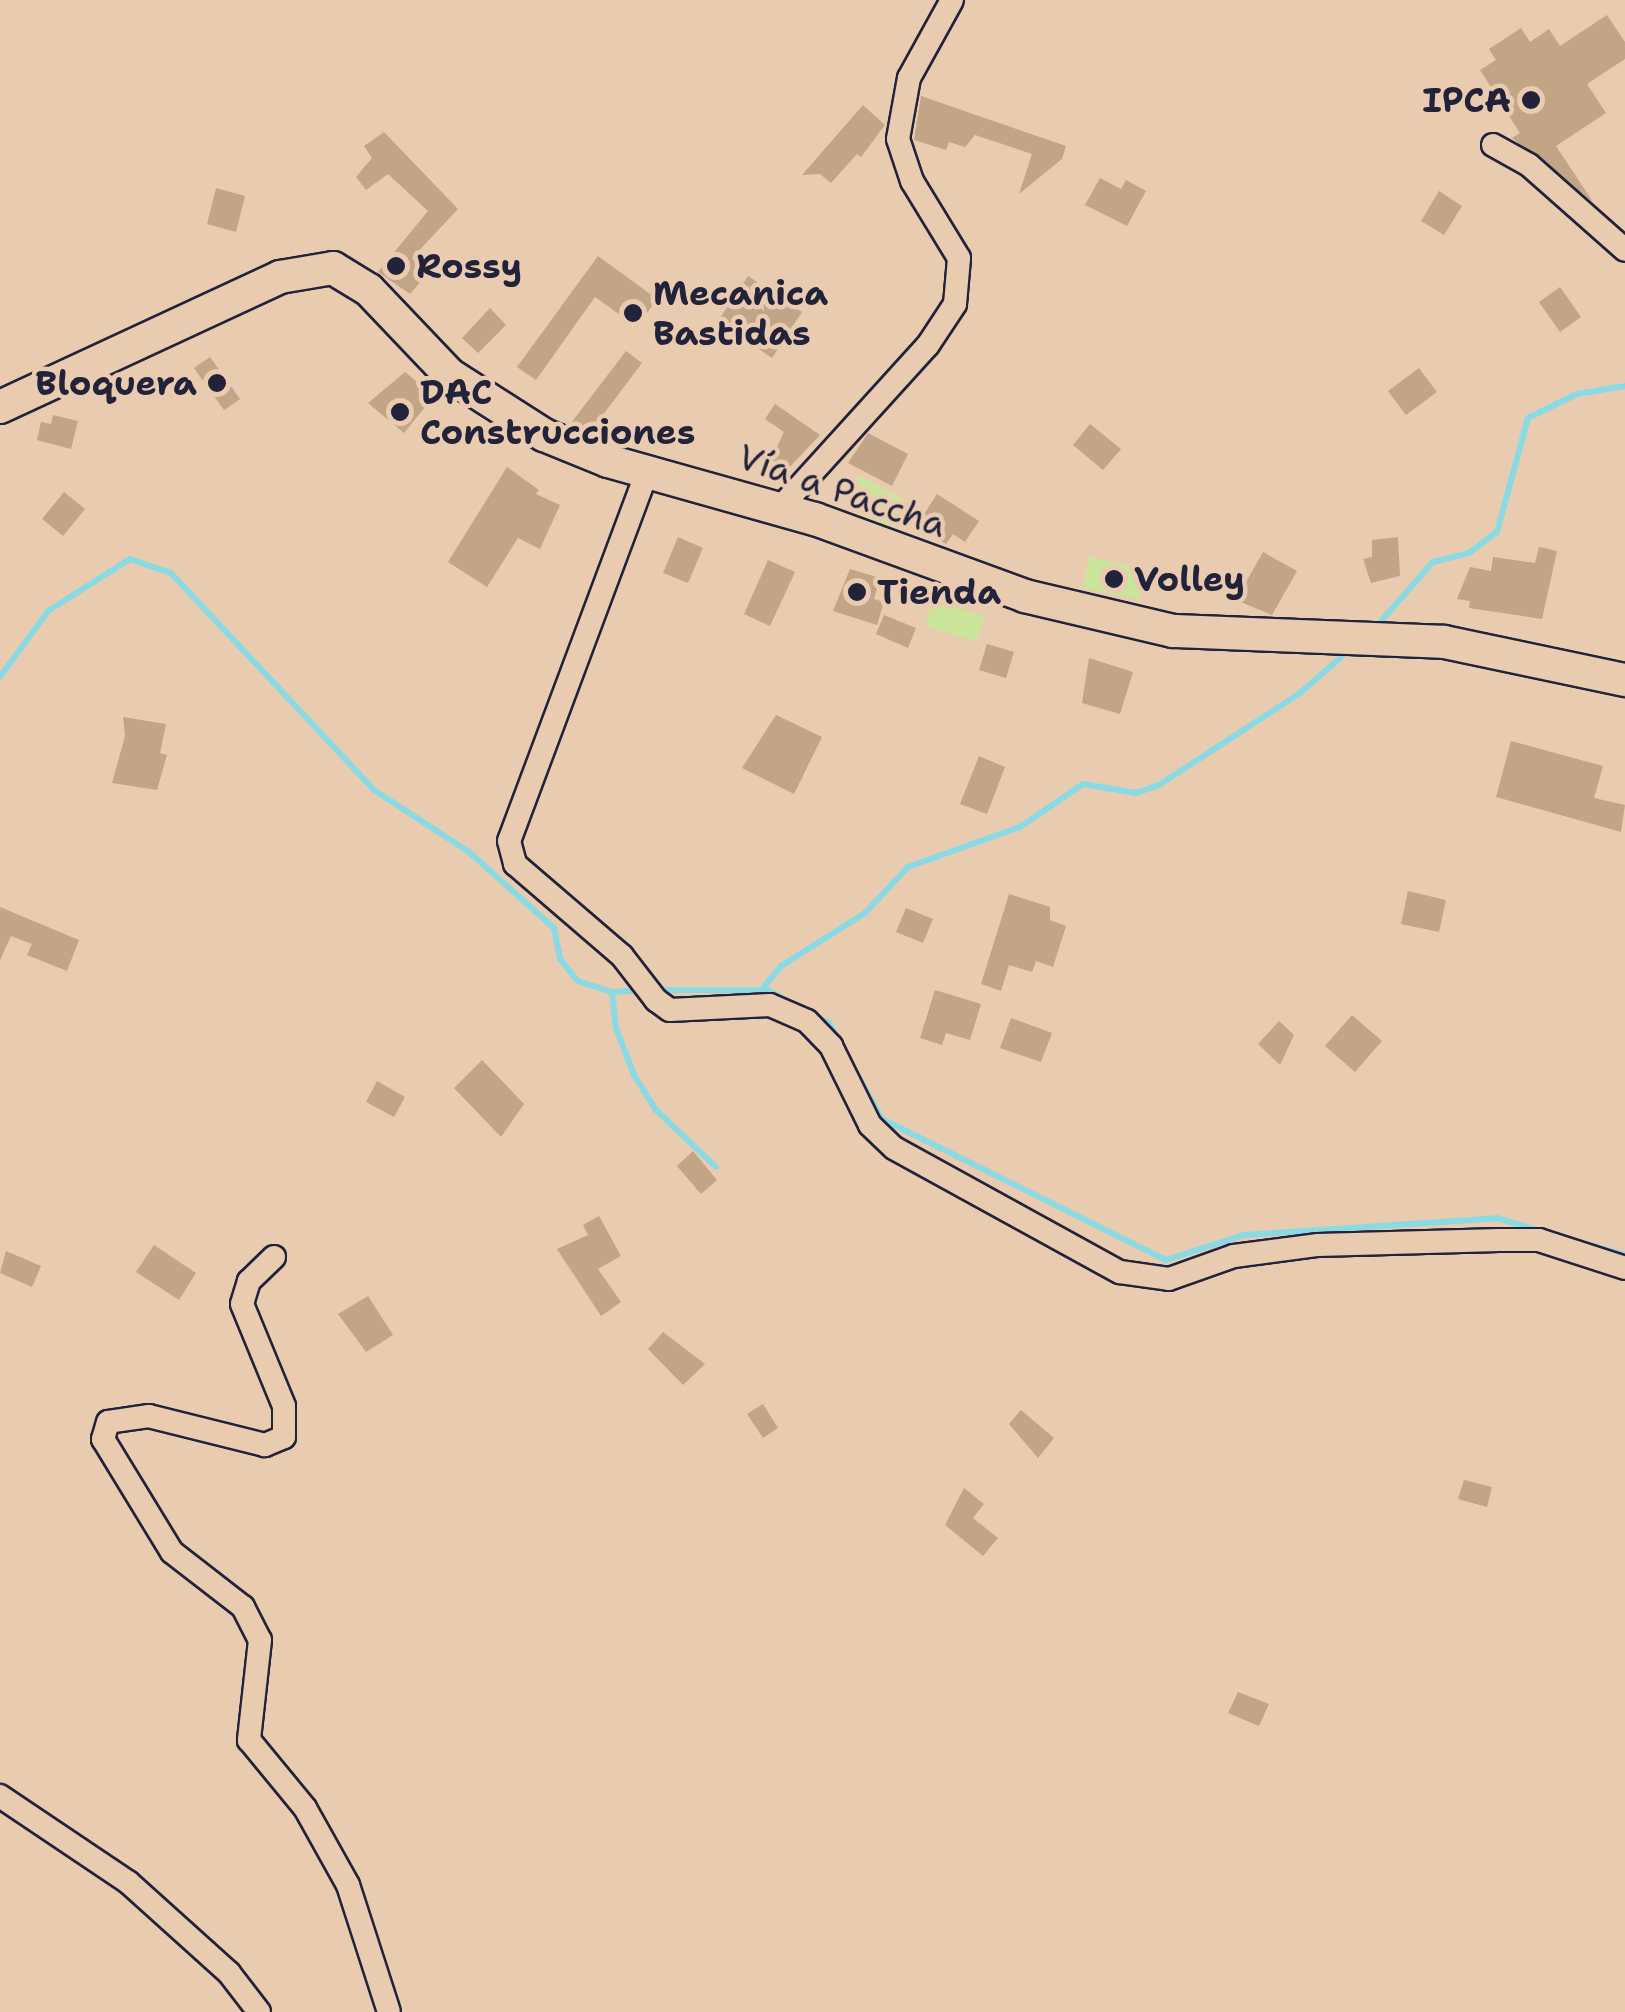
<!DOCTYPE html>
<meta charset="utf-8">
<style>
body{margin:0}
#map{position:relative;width:1625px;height:2012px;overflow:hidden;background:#e9cbb0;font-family:"Shantell Sans",sans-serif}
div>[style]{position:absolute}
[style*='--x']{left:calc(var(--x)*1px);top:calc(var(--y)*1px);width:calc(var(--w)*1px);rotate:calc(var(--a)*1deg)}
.green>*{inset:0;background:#cae49a}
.stream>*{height:6px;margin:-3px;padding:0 3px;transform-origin:3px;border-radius:3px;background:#8adae4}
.building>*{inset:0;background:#c2a486}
.roads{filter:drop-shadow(2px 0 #22223b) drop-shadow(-2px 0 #22223b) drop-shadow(0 2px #22223b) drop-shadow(0 -2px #22223b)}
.street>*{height:22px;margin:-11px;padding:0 11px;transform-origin:11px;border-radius:11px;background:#e9cbb0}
.secondary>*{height:32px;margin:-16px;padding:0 16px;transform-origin:16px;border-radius:16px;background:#e9cbb0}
.dots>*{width:28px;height:28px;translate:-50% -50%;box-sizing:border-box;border:5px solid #e9cbb0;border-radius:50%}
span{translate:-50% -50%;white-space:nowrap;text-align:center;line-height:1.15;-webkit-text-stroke:9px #e9cbb0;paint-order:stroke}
.poi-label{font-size:35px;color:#22223b;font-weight:700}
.right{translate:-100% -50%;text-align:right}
.left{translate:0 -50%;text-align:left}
.street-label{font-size:35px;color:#22223b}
</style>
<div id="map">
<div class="green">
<i style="clip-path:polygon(859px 476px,907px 501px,892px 530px,845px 505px)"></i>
<i style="clip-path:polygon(1089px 557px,1146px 569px,1140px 600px,1083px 588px)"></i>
<i style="clip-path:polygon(933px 600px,985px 616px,976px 642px,925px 626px)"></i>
</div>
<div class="stream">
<i style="--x:1376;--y:627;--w:86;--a:-48.8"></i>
<i style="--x:1433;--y:562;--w:37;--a:-14"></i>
<i style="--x:1469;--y:553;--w:35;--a:-37"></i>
<i style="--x:1497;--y:532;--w:118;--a:-74.8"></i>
<i style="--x:1528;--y:418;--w:55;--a:-26.1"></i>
<i style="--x:1577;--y:394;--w:49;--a:-9.5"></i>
<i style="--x:0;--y:677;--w:82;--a:-54"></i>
<i style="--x:48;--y:611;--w:97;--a:-32.4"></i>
<i style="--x:130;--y:559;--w:43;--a:18.9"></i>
<i style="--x:171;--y:573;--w:297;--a:46.9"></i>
<i style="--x:374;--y:790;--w:113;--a:33.1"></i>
<i style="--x:469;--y:852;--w:114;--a:41.8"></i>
<i style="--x:554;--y:928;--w:32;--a:79"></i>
<i style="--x:560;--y:959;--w:28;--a:51"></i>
<i style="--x:578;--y:981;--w:36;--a:18"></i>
<i style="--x:612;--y:992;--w:30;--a:-4"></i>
<i style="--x:762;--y:989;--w:30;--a:-50"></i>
<i style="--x:781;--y:966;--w:99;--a:-32.2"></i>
<i style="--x:865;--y:913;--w:63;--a:-46.9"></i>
<i style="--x:908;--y:867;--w:119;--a:-19.7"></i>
<i style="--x:1020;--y:827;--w:76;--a:-34.3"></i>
<i style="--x:1083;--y:784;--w:54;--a:9.6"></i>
<i style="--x:1136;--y:793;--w:24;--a:-19"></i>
<i style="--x:1159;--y:785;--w:168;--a:-33.1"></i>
<i style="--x:1300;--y:693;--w:62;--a:-41.1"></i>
<i style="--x:654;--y:990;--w:114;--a:0"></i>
<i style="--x:768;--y:990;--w:24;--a:30"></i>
<i style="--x:612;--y:992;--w:36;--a:84"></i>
<i style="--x:616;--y:1028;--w:50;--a:69"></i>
<i style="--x:634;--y:1075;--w:40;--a:58"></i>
<i style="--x:655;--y:1109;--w:84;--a:43.6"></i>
<i style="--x:813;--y:1015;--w:18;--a:27"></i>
<i style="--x:829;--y:1023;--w:19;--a:62"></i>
<i style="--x:856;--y:1073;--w:53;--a:60.5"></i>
<i style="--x:882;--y:1119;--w:317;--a:26.4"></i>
<i style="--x:1166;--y:1260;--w:82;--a:-17.8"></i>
<i style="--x:1244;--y:1235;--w:254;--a:-3.8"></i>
<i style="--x:1497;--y:1218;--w:42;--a:16.7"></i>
<i style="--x:1593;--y:1246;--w:33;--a:16"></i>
</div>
<div class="building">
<i style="clip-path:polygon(1607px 15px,1625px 42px,1625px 59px,1587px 84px,1606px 113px,1556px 146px,1593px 202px,1512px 138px,1520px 133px,1480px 70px,1496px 60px,1489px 49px,1521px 28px,1530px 42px,1549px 29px,1560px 46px)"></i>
<i style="clip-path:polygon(921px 96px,1066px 146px,1062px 159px,1019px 194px,1032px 154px,975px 135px,965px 147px,949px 142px,946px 150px,914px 140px)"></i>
<i style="clip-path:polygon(863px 105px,885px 125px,861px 157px,857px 154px,831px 183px,820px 174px,802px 175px)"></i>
<i style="clip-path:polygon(384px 132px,458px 209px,412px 258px,428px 273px,410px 294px,378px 272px,428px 211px,388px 174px,366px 190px,356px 177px,372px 158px,364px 146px)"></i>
<i style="clip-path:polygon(1100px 178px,1121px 189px,1126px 180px,1146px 191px,1127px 226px,1085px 205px)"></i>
<i style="clip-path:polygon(216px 188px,245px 196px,236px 232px,207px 224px)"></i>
<i style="clip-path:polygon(1439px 191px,1462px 206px,1444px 235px,1421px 221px)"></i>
<i style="clip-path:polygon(598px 256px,657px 299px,637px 327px,595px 297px,536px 380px,517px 367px)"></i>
<i style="clip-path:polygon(748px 276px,802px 312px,772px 358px,718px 321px)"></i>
<i style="clip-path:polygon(1560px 287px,1581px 317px,1560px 332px,1539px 302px)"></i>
<i style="clip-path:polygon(490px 308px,506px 325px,478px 353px,462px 338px)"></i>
<i style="clip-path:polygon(626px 351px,642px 363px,590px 432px,575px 426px,571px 423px)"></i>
<i style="clip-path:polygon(210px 357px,240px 399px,224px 410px,194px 368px)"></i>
<i style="clip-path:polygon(1419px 368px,1437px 392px,1406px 415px,1388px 391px)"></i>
<i style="clip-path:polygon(405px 372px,434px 396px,404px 433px,368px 403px)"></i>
<i style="clip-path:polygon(775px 404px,820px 435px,786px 471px,770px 462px,784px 432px,765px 419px)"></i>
<i style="clip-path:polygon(53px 415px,78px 421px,71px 449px,37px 440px,41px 422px,51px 424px)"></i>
<i style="clip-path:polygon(1090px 424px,1121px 449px,1103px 470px,1073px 445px)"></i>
<i style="clip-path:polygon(868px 433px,908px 454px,892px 486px,848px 463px)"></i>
<i style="clip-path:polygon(507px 467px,539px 490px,536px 494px,560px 505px,540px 549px,518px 538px,487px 587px,448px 562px)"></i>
<i style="clip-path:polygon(64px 492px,85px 509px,63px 536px,42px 519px)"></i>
<i style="clip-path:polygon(937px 494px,979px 521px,965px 542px,953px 534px,946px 544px,917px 525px)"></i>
<i style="clip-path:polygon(678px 537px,703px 548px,688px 583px,663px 573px)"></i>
<i style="clip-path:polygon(1398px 537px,1400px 576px,1371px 583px,1363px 559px,1372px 557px,1372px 540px)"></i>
<i style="clip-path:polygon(1539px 547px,1557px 551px,1542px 619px,1469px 608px,1470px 601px,1457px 599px,1470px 567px,1491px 571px,1493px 557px,1535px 563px)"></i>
<i style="clip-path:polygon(1263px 552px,1297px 571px,1272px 615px,1236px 600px)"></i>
<i style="clip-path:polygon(768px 560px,795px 572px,770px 626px,744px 614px)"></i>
<i style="clip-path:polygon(850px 569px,880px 578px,874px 599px,884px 602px,877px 625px,833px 611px)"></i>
<i style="clip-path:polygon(884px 615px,916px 628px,908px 648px,876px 634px)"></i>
<i style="clip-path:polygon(987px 644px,1014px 652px,1006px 678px,979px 670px)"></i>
<i style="clip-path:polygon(1089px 658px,1133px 672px,1120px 714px,1082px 703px)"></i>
<i style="clip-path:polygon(776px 715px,822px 737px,794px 794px,742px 768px)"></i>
<i style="clip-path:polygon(123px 717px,166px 724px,160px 753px,167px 755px,157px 790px,112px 783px,125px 736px)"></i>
<i style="clip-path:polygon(1511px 741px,1603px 766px,1594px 798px,1625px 805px,1621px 832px,1496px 797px)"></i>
<i style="clip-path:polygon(979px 756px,1005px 767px,987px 814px,960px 804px)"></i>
<i style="clip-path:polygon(1408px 891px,1446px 900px,1439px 932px,1401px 924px)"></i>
<i style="clip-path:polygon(1009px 894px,1050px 907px,1050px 920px,1066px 926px,1053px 967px,1036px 961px,1032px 972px,1009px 965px,1001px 991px,981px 984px)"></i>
<i style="clip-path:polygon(0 907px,79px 940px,67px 971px,27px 955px,32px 944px,11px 936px,0 960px)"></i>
<i style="clip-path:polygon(906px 908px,933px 919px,923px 943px,896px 932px)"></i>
<i style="clip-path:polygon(935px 990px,981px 1004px,970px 1040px,946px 1033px,942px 1045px,920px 1038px)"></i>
<i style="clip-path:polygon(1352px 1015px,1382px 1041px,1355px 1072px,1325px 1046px)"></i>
<i style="clip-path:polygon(1011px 1018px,1052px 1033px,1041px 1062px,1000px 1048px)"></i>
<i style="clip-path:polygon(1279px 1021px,1294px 1035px,1280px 1065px,1258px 1044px)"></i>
<i style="clip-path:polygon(482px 1060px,524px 1104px,501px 1137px,454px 1088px)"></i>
<i style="clip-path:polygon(377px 1081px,405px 1097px,394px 1117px,366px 1102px)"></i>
<i style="clip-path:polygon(693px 1151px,717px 1180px,701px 1194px,677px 1166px)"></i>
<i style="clip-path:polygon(599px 1216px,621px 1256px,598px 1269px,621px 1302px,601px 1316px,557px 1249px,588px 1235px,583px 1225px)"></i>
<i style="clip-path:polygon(154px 1245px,196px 1273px,179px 1300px,136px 1272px)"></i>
<i style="clip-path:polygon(6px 1251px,41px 1266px,32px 1287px,0 1273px)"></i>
<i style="clip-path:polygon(368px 1296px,393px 1335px,366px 1352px,338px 1314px)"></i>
<i style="clip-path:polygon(663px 1332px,705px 1364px,683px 1385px,648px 1349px)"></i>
<i style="clip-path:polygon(763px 1404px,778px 1428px,763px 1438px,747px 1414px)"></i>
<i style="clip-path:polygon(1021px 1410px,1054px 1438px,1038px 1458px,1009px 1424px)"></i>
<i style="clip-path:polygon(1464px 1480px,1492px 1487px,1487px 1507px,1458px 1499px)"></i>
<i style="clip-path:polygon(964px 1488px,984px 1504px,973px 1518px,998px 1538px,983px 1556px,945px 1525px)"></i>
<i style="clip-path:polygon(1238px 1692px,1269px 1704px,1259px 1726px,1228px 1713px)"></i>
</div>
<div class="roads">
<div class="street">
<i style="--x:1493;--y:145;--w:41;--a:29.1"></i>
<i style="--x:1529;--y:165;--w:128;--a:41.5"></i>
<i style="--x:647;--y:472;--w:394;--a:110.5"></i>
<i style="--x:509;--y:841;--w:24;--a:75"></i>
<i style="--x:515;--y:864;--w:141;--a:40.7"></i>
<i style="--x:622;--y:956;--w:56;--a:52.3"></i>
<i style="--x:656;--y:1000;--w:17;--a:36"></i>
<i style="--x:670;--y:1010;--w:100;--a:-2.9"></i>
<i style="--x:770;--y:1005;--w:40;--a:23.4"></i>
<i style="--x:807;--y:1021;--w:35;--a:46"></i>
<i style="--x:831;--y:1046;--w:88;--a:63.7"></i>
<i style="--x:870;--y:1125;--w:33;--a:44"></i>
<i style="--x:894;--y:1148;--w:258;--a:28.8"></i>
<i style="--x:1120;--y:1272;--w:49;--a:8.1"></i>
<i style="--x:1169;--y:1279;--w:69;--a:-19.5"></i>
<i style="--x:1234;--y:1256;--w:85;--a:-7.5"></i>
<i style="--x:1318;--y:1245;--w:181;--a:-1.6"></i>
<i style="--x:1499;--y:1240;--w:40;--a:0"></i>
<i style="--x:1539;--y:1240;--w:90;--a:18"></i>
<i style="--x:780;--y:508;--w:220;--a:-47.8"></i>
<i style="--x:928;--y:345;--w:49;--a:-56.6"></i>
<i style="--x:955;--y:304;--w:46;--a:-85"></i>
<i style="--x:959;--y:258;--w:90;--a:-121.4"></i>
<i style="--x:912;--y:181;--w:44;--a:-108.4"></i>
<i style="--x:898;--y:139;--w:62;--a:-79.8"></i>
<i style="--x:909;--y:78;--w:89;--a:-61.1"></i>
<i style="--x:274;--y:1257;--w:35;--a:136"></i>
<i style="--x:249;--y:1281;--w:24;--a:107"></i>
<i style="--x:242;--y:1304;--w:110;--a:67.6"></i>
<i style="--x:284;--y:1406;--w:31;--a:90"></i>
<i style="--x:284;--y:1437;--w:21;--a:157"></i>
<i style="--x:265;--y:1445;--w:120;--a:-166"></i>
<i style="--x:149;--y:1416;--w:41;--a:171.7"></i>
<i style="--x:108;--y:1422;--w:18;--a:106"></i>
<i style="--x:103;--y:1439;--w:132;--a:58.6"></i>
<i style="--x:172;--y:1552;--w:90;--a:37.8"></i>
<i style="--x:243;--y:1607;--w:37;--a:63"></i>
<i style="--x:260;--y:1640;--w:101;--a:96.3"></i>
<i style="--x:249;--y:1740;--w:88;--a:50.5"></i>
<i style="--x:305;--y:1808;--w:88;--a:60.8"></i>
<i style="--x:348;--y:1885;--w:133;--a:72.1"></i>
<i style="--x:0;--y:1796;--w:154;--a:33.9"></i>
<i style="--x:128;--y:1882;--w:136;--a:42"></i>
<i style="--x:229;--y:1973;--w:49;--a:52.4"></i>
</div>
<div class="secondary">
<i style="--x:0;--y:407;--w:309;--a:-24.9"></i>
<i style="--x:280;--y:277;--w:54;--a:-9.6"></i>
<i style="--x:333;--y:268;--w:42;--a:31.4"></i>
<i style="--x:369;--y:290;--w:117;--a:46.4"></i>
<i style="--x:450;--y:375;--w:112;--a:32.6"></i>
<i style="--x:544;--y:435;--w:69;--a:22.1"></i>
<i style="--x:608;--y:461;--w:215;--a:15.7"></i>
<i style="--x:815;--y:519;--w:224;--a:20.1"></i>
<i style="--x:1025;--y:596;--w:152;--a:13.3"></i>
<i style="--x:1173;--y:631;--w:271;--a:2.3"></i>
<i style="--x:1444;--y:642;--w:185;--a:11.9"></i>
</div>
</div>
<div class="dots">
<i style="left:1531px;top:100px;background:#22223b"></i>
<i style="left:396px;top:266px;background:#22223b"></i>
<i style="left:633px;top:313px;background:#22223b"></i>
<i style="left:217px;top:383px;background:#22223b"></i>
<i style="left:400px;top:412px;background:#22223b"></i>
<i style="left:1114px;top:579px;background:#22223b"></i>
<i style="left:857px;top:592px;background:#22223b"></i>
</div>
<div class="poi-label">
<span class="right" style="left:1511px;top:100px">IPCA</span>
<span class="left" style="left:416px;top:266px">Rossy</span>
<span class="left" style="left:653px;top:313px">Mecanica<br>Bastidas</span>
<span class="right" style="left:197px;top:383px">Bloquera</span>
<span class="left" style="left:420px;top:412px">DAC<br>Construcciones</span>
<span class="left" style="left:1134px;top:579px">Volley</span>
<span class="left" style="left:877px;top:592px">Tienda</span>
</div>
<div class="street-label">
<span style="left:842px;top:491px;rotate:19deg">Vía a Paccha</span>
</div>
</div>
